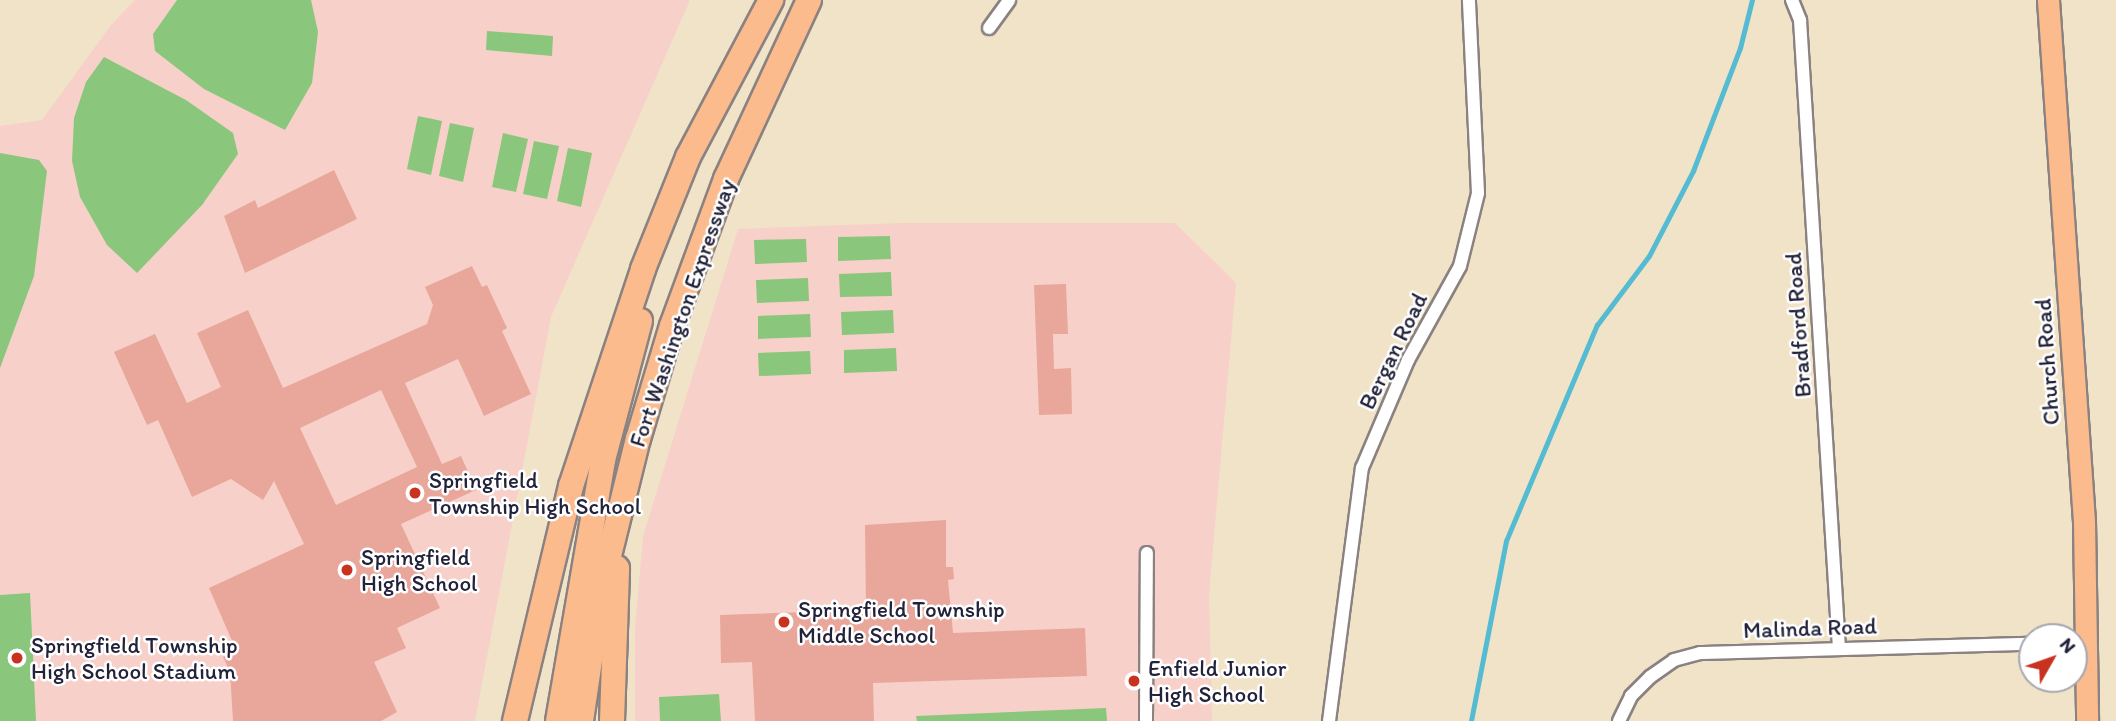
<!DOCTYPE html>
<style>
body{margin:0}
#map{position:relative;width:2116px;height:721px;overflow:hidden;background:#f1e3c7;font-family:Itim,sans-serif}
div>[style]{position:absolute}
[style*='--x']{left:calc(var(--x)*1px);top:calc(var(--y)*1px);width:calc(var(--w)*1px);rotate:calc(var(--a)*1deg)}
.built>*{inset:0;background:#f7d1c9}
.green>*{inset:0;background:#8ac67c}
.stream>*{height:4.5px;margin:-2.25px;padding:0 2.25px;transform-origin:2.25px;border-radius:2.25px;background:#54bbd2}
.building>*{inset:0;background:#e8a79a}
.roads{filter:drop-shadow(2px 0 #8a8281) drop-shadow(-2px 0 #8a8281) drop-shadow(0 2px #8a8281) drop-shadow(0 -2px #8a8281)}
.minor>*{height:12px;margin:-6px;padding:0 6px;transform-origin:6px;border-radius:6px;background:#fff}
.primary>*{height:21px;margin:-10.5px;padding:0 10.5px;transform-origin:10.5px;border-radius:10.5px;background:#fbbb8d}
.motorway>*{height:24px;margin:-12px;padding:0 12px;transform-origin:12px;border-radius:12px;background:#fbbb8d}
.dots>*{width:19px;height:19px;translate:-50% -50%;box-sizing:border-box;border:4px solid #fff;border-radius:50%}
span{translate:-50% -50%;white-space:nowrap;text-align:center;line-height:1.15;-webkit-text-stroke:5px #fff;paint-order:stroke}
.street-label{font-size:23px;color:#22223b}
.poi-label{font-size:23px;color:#22223b}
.left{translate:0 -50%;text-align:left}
.north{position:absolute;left:2018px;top:623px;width:70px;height:70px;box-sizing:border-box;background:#fff;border:2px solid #a7a7b1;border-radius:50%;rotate:50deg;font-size:19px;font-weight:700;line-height:28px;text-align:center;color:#22223b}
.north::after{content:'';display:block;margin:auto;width:24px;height:32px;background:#c8321e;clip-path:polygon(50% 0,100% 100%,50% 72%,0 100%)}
</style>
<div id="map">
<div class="built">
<i style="clip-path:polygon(135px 0,690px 0,551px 317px,475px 721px,0 721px,0 126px,42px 120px,111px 25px)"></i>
<i style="clip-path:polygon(902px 223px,1175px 223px,1236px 283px,1209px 594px,1212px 721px,635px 721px,635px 629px,643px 536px,738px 229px)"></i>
</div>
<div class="green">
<i style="clip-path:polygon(177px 0,311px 0,318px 32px,312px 83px,285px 130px,204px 89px,155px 51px,153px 34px)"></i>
<i style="clip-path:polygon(487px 31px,553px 36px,552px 56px,486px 50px)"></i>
<i style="clip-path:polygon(104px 57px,186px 100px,233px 133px,238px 154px,202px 205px,137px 273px,107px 245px,80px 197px,72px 161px,74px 118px,86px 82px)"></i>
<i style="clip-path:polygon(418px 116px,442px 121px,431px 175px,407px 169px)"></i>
<i style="clip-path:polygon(450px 123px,474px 128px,463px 182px,439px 176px)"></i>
<i style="clip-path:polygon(503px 133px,528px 139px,516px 192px,492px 187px)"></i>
<i style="clip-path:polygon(534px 141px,559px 146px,547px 199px,523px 194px)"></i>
<i style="clip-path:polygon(568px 148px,592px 153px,581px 207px,557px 201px)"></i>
<i style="clip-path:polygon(0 153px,39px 160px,47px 171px,34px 276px,0 368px)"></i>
<i style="clip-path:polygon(890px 236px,891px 259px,838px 261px,838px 237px)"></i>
<i style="clip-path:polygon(806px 239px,807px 262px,755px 264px,754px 240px)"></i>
<i style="clip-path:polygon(891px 272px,892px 296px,840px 297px,839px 274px)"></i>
<i style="clip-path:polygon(808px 278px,809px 301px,757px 303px,756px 280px)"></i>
<i style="clip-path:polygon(893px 310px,894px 333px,842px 335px,841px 312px)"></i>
<i style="clip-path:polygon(810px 314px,811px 337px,758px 339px,758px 316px)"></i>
<i style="clip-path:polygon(896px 348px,897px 371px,844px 373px,844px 350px)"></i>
<i style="clip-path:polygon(810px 351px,811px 374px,759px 376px,758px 353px)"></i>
<i style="clip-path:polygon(30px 593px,36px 721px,0 721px,0 595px)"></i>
<i style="clip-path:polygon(719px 694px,721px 721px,660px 721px,659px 697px)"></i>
<i style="clip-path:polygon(1106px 708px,1107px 721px,917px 721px,916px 716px)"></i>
</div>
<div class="stream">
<i style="--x:1471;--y:721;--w:183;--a:-79"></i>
<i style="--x:1506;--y:541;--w:234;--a:-67.2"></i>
<i style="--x:1597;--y:325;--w:86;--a:-53"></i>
<i style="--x:1649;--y:256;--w:96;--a:-62.6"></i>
<i style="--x:1693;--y:171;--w:132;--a:-69.1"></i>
<i style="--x:1740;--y:48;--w:49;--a:-76"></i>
</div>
<div class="building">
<i style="clip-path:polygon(334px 170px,357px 219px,245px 273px,224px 216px,255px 200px,258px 208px)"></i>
<i style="clip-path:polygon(evenodd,472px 266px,482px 287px,487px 285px,507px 328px,502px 331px,531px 394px,484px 416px,458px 359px,405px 383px,442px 464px,461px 456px,476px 490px,401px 524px,440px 608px,397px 628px,406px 648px,374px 662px,397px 712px,381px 721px,233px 721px,230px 672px,223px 657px,236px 650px,209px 588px,304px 544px,274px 481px,263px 500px,231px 479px,192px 497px,158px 420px,147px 425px,114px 352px,155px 334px,187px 403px,221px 387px,197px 333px,248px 310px,283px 388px,427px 324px,433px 305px,425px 287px,472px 266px,381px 390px,417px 467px,336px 505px,300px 428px,381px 390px)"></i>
<i style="clip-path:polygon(1066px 284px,1068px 334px,1053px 334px,1054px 369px,1071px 368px,1072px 414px,1039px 415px,1034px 285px)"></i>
<i style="clip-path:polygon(946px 520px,946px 567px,953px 567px,954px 579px,948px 580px,953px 633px,1085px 628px,1087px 676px,873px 683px,874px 721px,755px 721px,752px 662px,721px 663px,720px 615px,866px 610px,865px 525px)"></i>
</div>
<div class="roads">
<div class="minor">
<i style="--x:1792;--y:0;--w:22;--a:68"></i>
<i style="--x:1800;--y:20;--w:629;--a:86.45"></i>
<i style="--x:989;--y:28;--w:34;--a:-54"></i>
<i style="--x:1146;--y:721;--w:168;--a:-89.7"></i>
<i style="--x:1329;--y:721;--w:255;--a:-82.6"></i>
<i style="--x:1362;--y:468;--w:117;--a:-66.9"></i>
<i style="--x:1408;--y:360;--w:107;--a:-61"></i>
<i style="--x:1460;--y:266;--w:75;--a:-76.1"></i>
<i style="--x:1478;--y:193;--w:193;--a:-92.7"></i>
<i style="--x:1619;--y:721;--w:28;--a:-64"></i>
<i style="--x:1631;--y:696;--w:27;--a:-45"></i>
<i style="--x:1650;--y:677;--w:29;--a:-35"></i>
<i style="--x:1674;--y:660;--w:27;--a:-15"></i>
<i style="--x:1700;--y:653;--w:332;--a:-1.6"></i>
</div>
<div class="primary">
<i style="--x:2048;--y:0;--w:522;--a:86.05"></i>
<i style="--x:2084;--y:521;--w:200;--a:89.1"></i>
</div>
<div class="motorway">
<i style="--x:515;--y:721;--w:242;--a:-76.6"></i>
<i style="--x:571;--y:486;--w:229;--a:-71.6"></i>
<i style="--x:643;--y:269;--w:121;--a:-68.1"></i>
<i style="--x:688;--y:157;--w:178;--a:-62.1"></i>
<i style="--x:558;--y:721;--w:265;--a:-80.2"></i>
<i style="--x:603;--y:460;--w:144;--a:-75.1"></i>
<i style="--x:581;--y:721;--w:130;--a:-81.6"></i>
<i style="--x:600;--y:592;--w:158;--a:-76.1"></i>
<i style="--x:638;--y:439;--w:118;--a:-73.3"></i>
<i style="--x:672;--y:326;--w:157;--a:-69.8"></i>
<i style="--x:726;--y:179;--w:197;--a:-65.1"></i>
<i style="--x:612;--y:721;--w:153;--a:-88.1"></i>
</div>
</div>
<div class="dots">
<i style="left:415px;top:493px;background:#c8321e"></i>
<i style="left:347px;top:570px;background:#c8321e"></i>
<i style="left:784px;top:622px;background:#c8321e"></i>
<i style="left:17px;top:658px;background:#c8321e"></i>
<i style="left:1134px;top:681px;background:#c8321e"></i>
</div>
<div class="street-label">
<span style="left:682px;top:313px;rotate:-71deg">Fort Washington Expressway</span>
<span style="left:1798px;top:325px;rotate:-94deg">Bradford Road</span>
<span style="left:1393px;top:351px;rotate:-64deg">Bergan Road</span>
<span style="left:2047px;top:362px;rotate:-94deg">Church Road</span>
<span style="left:1810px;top:628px;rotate:-2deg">Malinda Road</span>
</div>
<div class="poi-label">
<span class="left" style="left:429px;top:493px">Springfield<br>Township High School</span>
<span class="left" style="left:361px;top:570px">Springfield<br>High School</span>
<span class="left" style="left:798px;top:622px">Springfield Township<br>Middle School</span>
<span class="left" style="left:31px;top:658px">Springfield Township<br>High School Stadium</span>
<span class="left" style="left:1148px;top:681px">Enfield Junior<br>High School</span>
</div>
<div class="north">N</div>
</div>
